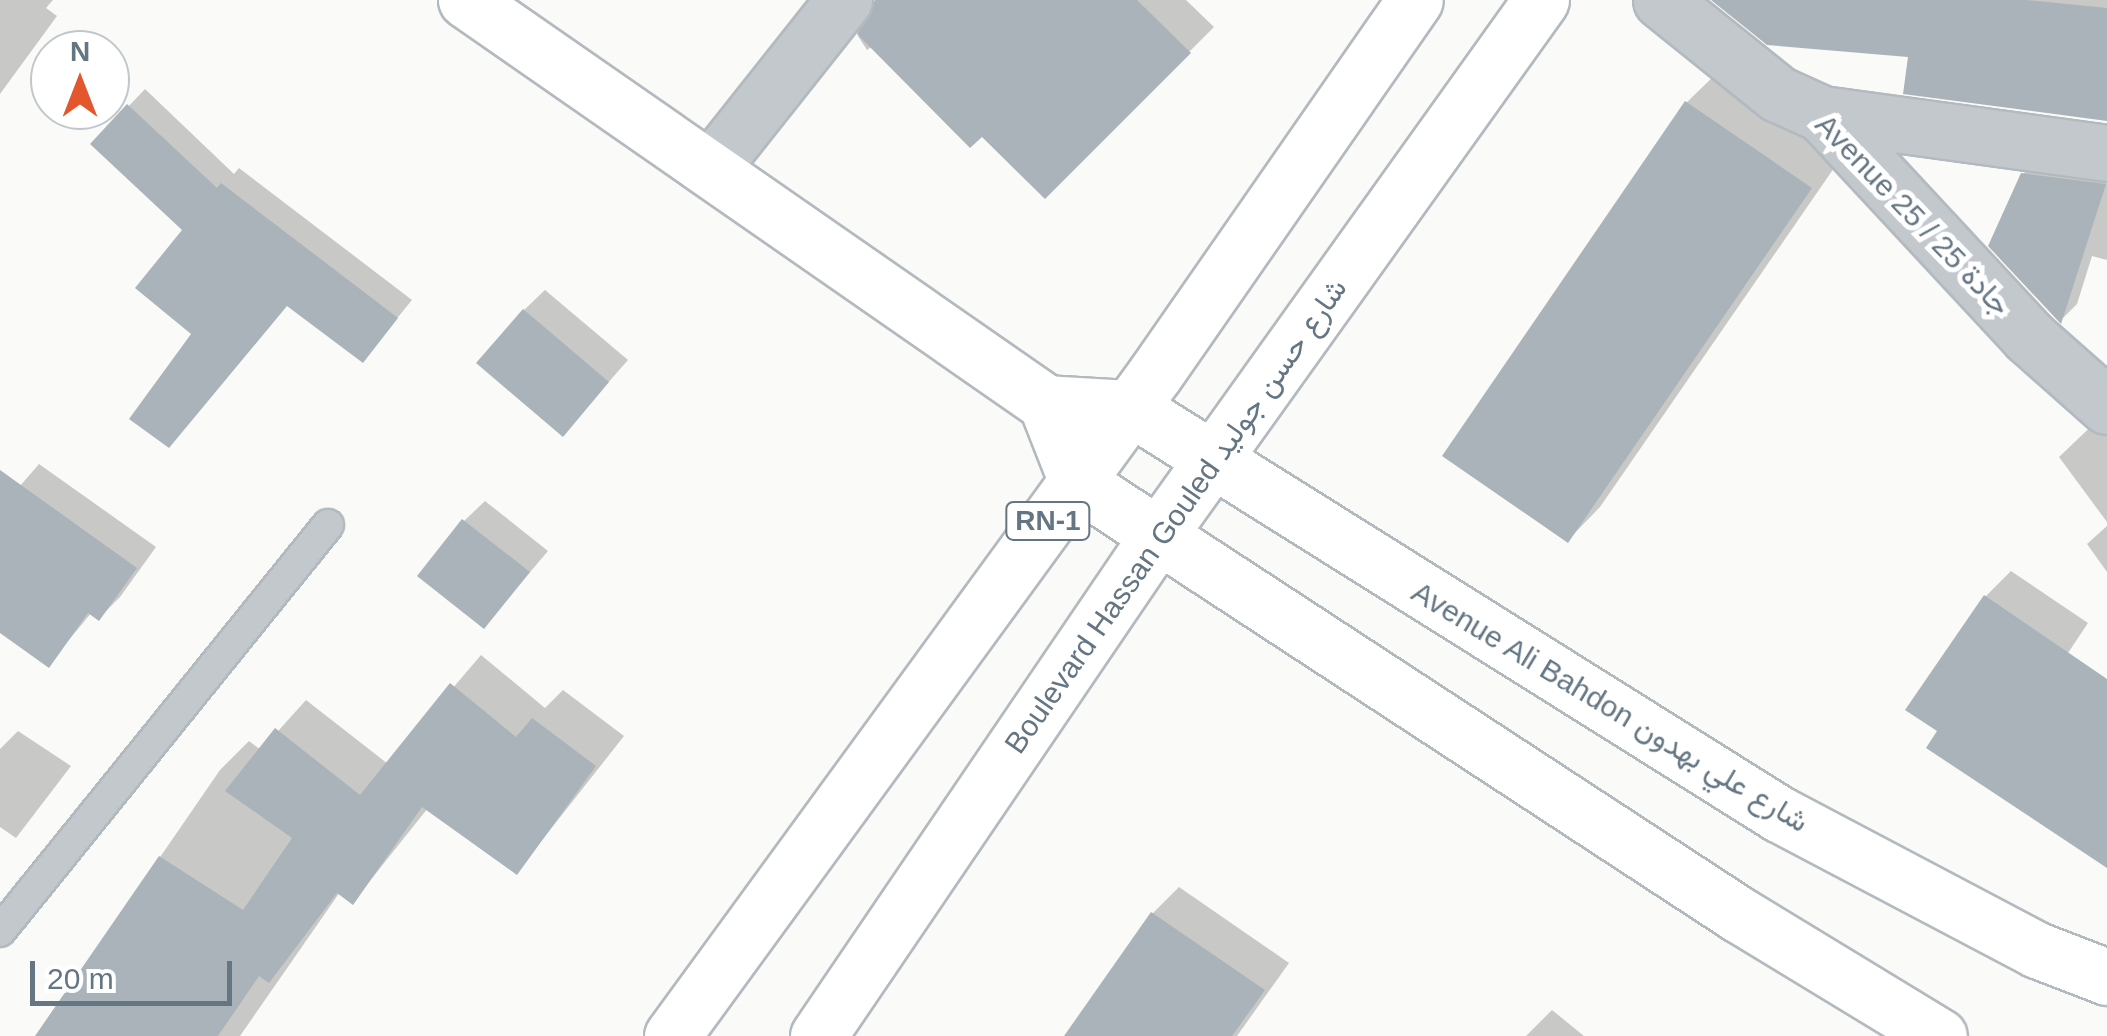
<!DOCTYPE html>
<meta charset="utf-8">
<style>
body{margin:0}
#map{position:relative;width:2107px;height:1036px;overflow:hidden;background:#fafaf8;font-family:Arial,Vazirmatn,sans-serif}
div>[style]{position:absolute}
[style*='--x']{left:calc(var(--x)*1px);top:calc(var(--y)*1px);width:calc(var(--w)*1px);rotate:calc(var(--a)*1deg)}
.shadow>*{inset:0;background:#0003}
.building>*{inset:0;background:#aab3b9}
.roads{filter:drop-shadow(2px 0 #b3babf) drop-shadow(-2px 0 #b3babf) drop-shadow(0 2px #b3babf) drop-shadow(0 -2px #b3babf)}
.lane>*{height:30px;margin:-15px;padding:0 15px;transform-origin:15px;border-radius:15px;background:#c3c8cc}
.street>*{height:55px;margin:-27.5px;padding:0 27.5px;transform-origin:27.5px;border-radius:27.5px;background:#c3c8cc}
.secondary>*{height:55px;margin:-27.5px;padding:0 27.5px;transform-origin:27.5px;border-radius:27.5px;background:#fff}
.primary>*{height:55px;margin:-27.5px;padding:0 27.5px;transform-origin:27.5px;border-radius:27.5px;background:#fff}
span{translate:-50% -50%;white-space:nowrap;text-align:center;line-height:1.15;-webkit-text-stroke:10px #fff;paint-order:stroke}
.shield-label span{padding:2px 8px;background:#fff;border:2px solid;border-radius:8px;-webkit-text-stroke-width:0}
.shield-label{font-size:28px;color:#657683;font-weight:700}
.street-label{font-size:30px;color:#657683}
.north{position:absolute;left:30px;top:30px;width:100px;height:100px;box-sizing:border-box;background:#fff;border:2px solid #c1c8cd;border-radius:50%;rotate:0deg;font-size:28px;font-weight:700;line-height:40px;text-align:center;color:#657683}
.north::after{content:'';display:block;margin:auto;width:35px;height:45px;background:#e4572e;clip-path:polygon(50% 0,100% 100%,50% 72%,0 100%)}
.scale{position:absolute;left:30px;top:961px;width:202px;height:45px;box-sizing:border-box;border:5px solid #657683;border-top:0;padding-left:12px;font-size:30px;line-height:35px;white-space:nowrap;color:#657683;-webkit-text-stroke:8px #fff;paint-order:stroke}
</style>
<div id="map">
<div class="shadow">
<i style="clip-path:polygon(0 0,53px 0,46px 8px,57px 16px,0 94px)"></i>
<i style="clip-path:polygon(877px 0,1186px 0,1214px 27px,1045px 196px,982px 134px,873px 46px,867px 50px,858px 36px)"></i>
<i style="clip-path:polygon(1785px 0,2107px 0,2107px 119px)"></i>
<i style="clip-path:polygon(1719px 71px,1843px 155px,1600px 507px,1568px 540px,1686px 103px)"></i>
<i style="clip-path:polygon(145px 89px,234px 174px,239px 168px,412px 300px,363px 360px,288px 304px,195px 333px,185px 230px,93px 144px)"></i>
<i style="clip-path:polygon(2040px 157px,2107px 164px,2107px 260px,2092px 256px,2077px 304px,2061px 320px,2023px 174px)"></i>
<i style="clip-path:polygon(545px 290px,628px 360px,563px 434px,524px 310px)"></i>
<i style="clip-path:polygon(2104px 414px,2107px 415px,2107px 522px,2059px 457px)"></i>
<i style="clip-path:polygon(39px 464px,156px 547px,120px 597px,99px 618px,92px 612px,49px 664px,0 630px,0 509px)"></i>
<i style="clip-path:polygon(485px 501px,548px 551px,484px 626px,464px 521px)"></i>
<i style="clip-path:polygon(2107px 526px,2107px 572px,2087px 544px)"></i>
<i style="clip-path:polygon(2011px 571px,2088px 623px,2062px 662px,2107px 692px,2107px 865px,1941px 731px,1985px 597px)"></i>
<i style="clip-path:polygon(481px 655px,545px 708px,563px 690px,624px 736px,517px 872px,428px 808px,353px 902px,340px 892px,240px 1036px,37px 1036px,220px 770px,249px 741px,261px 750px,306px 700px,388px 764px)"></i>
<i style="clip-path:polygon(18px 731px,71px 766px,16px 838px,0 827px,0 749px)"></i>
<i style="clip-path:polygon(1179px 887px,1289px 963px,1237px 1036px,1067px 1036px,1153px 913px)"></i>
<i style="clip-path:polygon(1552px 1010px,1584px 1036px,1526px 1036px)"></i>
</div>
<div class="building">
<i style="clip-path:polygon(875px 0,1137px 0,1191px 53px,1045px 199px,982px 137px,970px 148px,857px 34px)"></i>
<i style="clip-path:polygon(1711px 0,2026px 0,2107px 8px,2107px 121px,1903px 94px,1908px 57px,1767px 45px)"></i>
<i style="clip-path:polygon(1685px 101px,1812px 188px,1568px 543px,1442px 456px)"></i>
<i style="clip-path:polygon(127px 104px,217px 188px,221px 183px,398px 318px,363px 363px,287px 306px,169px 448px,129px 419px,191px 334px,135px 288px,182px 230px,90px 144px)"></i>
<i style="clip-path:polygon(2021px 173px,2106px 184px,2061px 324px,1988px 246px)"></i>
<i style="clip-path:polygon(523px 309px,609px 382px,563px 437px,476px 363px)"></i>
<i style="clip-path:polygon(0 470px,137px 568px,99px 621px,88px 613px,49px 668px,0 633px)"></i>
<i style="clip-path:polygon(462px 519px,530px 572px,484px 629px,417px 576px)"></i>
<i style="clip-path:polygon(1984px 595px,2107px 679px,2107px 868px,1926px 748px,1937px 731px,1905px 710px)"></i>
<i style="clip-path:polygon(450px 683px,516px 737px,532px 718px,596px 766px,517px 875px,422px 807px,353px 905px,337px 893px,269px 983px,259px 976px,218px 1036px,35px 1036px,159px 856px,243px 910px,292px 838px,225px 791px,275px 728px,360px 795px)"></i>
<i style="clip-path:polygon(1151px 912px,1265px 990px,1232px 1036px,1064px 1036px)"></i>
</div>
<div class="roads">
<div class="lane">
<i style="--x:0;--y:931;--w:522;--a:-51.07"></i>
</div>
<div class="street">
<i style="--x:1661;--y:0;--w:150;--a:38.8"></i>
<i style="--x:1778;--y:94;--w:48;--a:24.4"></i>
<i style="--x:1822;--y:114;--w:304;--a:47.1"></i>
<i style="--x:2029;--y:337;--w:104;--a:41.5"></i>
<i style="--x:1822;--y:114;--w:288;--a:7.8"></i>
<i style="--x:710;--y:169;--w:216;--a:-51.6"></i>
</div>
<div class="secondary">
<i style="--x:466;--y:0;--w:706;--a:34.79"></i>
<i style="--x:1046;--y:403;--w:85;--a:3.4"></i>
<i style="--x:1131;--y:408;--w:765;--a:32.07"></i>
<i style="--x:1779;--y:814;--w:292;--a:27.8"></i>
<i style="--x:2037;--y:950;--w:75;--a:21.1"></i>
<i style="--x:1046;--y:403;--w:85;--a:68.6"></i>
<i style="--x:1077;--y:482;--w:790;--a:33.17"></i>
<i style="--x:1738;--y:914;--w:235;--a:31.3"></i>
</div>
<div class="primary">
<i style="--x:672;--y:1036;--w:819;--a:-53.89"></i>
<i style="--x:1155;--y:374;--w:455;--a:-55.2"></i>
<i style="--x:818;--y:1036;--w:603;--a:-55.81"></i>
<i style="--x:1157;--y:537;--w:660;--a:-54.43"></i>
</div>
</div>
<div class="shield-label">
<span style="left:1048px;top:521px">RN-1</span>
</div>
<div class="street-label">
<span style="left:1913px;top:215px;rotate:46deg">Avenue 25 / جادة 25</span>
<span style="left:1176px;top:516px;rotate:-55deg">Boulevard Hassan Gouled شارع حسن جوليد</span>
<span style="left:1610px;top:707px;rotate:31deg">Avenue Ali Bahdon شارع علي بهدون</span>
</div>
<div class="north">N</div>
<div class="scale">20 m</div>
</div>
